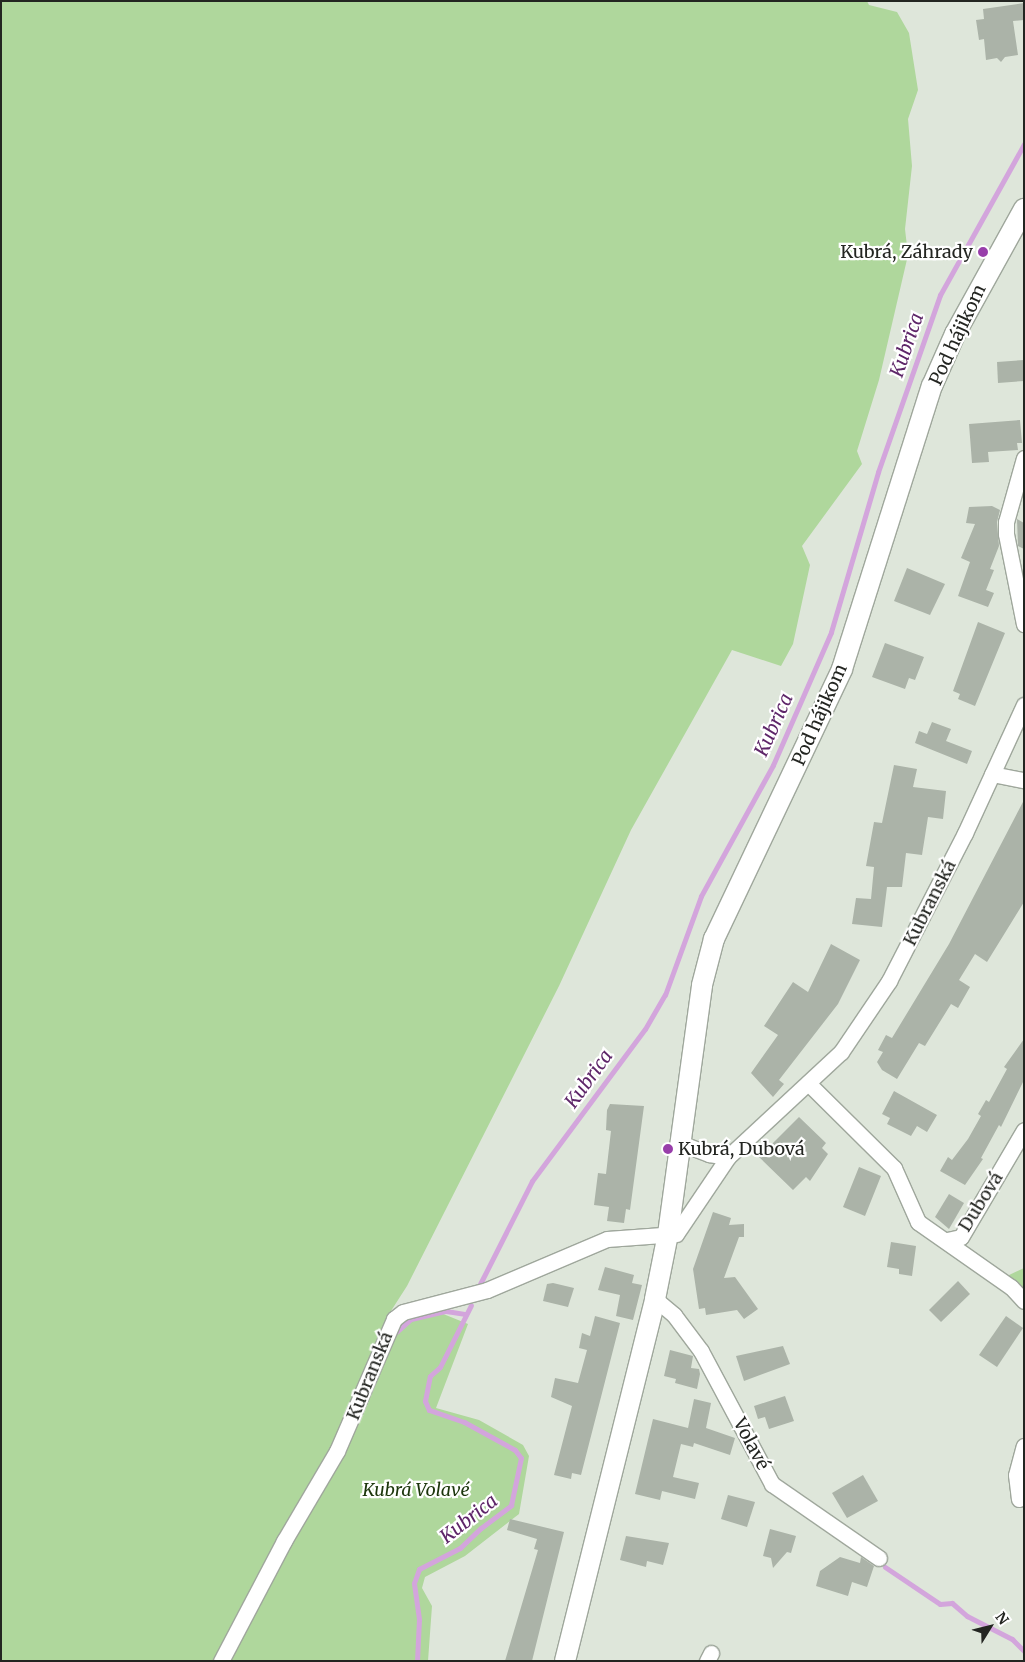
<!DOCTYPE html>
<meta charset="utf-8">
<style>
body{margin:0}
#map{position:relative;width:1025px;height:1662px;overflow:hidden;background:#dee6da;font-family:Merriweather,serif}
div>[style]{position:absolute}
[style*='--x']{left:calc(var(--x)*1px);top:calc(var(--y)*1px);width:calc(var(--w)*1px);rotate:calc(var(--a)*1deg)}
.green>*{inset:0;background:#afd79c}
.stream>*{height:5px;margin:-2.5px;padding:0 2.5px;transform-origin:2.5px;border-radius:2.5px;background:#d3a5dc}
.building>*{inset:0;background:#abb3a8}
.roads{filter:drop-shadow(1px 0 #9fa79c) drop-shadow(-1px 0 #9fa79c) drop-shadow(0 1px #9fa79c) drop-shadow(0 -1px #9fa79c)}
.street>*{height:15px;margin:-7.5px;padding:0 7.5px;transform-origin:7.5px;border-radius:7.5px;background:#fff}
.secondary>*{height:20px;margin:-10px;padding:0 10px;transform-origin:10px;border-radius:10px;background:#fff}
.dots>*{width:14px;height:14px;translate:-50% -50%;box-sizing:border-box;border:2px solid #fff;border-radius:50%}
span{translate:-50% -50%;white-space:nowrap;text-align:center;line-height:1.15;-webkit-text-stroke:4.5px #fff;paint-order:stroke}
.poi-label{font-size:18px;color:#232521}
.right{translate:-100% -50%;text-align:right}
.left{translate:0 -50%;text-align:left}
.street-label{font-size:18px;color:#232521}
.park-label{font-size:18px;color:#1c360c;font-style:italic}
.water-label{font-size:19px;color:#5e2669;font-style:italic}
.frame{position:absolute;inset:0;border:2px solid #232521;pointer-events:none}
.north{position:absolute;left:965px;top:1602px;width:50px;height:50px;-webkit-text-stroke:4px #fff;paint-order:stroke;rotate:54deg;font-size:14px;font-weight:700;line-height:20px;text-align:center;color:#232521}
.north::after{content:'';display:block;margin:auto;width:18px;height:22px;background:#232521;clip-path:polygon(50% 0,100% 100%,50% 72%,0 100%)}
</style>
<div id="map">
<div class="green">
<i style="clip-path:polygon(1px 1px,867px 1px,869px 5px,897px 12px,909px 33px,918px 90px,908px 119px,912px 166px,905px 229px,908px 255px,879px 380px,857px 451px,862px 464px,802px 546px,810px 565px,793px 644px,781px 666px,732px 650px,631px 830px,559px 986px,407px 1286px,389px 1314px,346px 1423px,216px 1661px,1px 1661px)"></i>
<i style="clip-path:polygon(1024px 1268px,1024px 1290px,1007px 1276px)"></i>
<i style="clip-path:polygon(431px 1309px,468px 1324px,436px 1408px,479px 1420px,523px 1445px,529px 1456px,519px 1514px,465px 1556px,425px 1577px,422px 1588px,432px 1606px,428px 1661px,227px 1661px,392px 1332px,405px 1318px)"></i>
</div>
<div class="stream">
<i style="--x:480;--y:1284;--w:115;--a:-63.2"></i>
<i style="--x:532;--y:1181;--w:189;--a:-53.4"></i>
<i style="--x:645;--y:1029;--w:39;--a:-60"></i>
<i style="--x:665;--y:995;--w:105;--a:-70"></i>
<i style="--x:701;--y:896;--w:149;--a:-61.2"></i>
<i style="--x:773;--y:765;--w:145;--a:-66.4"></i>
<i style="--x:831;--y:632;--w:167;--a:-73.6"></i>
<i style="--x:878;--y:472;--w:188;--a:-70.7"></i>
<i style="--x:940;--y:295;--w:173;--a:-60.9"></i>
<i style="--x:393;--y:1335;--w:24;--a:-42"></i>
<i style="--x:411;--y:1319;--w:36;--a:-13"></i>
<i style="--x:446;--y:1311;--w:20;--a:9"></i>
<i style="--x:885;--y:1567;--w:66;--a:33.9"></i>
<i style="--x:940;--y:1604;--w:12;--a:-5"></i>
<i style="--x:952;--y:1603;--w:20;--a:41"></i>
<i style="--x:967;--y:1616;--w:51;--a:27.1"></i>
<i style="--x:1012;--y:1639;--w:17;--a:45"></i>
<i style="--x:417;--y:1661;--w:42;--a:-87.3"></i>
<i style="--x:419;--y:1619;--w:36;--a:-98"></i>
<i style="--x:414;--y:1583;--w:15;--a:-70"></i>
<i style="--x:419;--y:1569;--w:46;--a:-27.1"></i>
<i style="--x:460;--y:1548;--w:29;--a:-44"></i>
<i style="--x:481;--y:1528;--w:38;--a:-37"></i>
<i style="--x:511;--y:1505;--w:48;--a:-78"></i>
<i style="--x:521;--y:1458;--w:10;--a:-127"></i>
<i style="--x:515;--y:1450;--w:58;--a:-151.2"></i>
<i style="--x:464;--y:1422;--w:37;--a:-161"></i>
<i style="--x:429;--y:1410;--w:10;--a:-114"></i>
<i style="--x:425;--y:1401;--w:25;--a:-79"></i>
<i style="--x:430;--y:1376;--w:13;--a:-42"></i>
<i style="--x:440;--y:1367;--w:69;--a:-63.4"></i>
</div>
<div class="building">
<i style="clip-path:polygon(1024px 3px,1024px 20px,1013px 21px,1018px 55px,1005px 57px,1001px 62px,997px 58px,986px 60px,984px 39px,979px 40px,976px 20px,984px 19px,983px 9px)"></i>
<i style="clip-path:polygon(1024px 360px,1024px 381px,998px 383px,997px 362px)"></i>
<i style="clip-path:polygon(1020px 420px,1022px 443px,1017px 443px,1018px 450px,988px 452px,989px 462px,972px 463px,969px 424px)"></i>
<i style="clip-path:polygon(992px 506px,1000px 510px,997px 522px,999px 546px,990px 569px,994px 570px,986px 590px,994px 593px,988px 607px,958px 596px,970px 562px,961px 558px,975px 524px,966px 523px,969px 507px)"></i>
<i style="clip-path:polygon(1017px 519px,1024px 523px,1024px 549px,1018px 546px)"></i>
<i style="clip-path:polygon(907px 568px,945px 584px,930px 615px,894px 601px)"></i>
<i style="clip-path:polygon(978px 622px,1005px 633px,975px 706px,958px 699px,960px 694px,953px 691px)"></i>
<i style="clip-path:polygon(885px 643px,924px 657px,915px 680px,909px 678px,905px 689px,872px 677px)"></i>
<i style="clip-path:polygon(932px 722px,951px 729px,946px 741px,972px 751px,967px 764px,915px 743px,919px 731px,927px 734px)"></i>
<i style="clip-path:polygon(894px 765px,917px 769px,913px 787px,946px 791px,943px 819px,928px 817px,922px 855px,906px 853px,902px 887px,887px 887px,882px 927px,852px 924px,856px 898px,871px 899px,874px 867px,866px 866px,874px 822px,882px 823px)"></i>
<i style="clip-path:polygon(1024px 800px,1024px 902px,987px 962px,975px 954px,959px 980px,970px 987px,958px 1008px,951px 1004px,925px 1046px,919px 1043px,897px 1079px,882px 1070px,877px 1062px,883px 1052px,878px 1050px,886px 1035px,892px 1038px,949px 944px)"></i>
<i style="clip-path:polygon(831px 944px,860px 960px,838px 1004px,779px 1080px,784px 1084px,773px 1097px,751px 1073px,778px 1035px,764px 1026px,793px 982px,808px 992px)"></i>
<i style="clip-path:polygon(1024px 1039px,1024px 1080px,1001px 1127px,999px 1125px,981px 1158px,983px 1159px,965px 1185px,940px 1171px,948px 1157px,952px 1160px,968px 1139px,981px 1116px,978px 1114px,986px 1100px,989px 1102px,1007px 1069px,1004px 1067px)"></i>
<i style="clip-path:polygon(894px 1091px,937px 1115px,927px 1132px,917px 1126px,911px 1136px,887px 1124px,890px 1118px,882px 1114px)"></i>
<i style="clip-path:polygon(610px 1104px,644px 1106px,630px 1210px,626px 1209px,624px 1223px,607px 1221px,609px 1207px,594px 1205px,598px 1173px,606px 1174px,611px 1131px,606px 1130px,607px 1110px)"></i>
<i style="clip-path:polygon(799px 1117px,826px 1143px,822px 1148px,828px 1154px,810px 1181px,806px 1177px,793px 1190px,759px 1157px)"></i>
<i style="clip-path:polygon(859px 1167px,881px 1176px,865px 1216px,843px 1207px)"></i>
<i style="clip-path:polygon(949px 1194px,964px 1203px,949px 1229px,935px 1217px)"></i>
<i style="clip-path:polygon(713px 1212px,731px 1218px,729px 1225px,744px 1224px,744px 1237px,739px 1237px,724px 1278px,735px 1277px,758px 1309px,744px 1319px,737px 1310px,706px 1315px,705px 1308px,699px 1309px,693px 1269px)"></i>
<i style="clip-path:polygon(891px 1242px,916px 1246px,912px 1276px,899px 1274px,899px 1269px,887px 1267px)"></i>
<i style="clip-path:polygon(605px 1267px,634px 1275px,632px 1283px,642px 1285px,633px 1320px,616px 1316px,620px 1295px,598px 1290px)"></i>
<i style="clip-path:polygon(958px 1281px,970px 1294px,941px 1322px,929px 1310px)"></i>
<i style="clip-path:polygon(553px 1283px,574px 1288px,568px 1307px,543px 1301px,547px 1284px)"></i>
<i style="clip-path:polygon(595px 1316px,620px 1323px,581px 1475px,572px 1473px,571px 1479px,554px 1475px,572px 1406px,551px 1397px,555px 1378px,578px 1383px,587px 1350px,579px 1348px,582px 1333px,590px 1336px)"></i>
<i style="clip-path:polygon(1006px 1316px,1023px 1328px,997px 1367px,979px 1355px)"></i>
<i style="clip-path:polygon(783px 1346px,790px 1364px,744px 1381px,736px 1356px)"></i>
<i style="clip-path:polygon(670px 1350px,693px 1356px,691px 1368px,699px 1369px,700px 1374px,697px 1389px,675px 1383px,676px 1379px,664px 1376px)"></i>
<i style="clip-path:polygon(785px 1396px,794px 1421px,769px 1429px,765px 1417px,758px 1419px,754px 1406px)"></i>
<i style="clip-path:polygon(694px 1399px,711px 1403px,706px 1428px,735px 1438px,730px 1455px,694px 1443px,693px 1447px,681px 1444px,673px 1477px,699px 1483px,695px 1499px,662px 1491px,660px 1500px,635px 1494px,653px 1419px,688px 1428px)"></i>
<i style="clip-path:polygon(863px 1475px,878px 1501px,847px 1518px,832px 1493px)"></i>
<i style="clip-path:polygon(728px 1495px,755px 1502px,747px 1527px,721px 1519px)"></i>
<i style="clip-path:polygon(510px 1519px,564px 1532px,532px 1661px,505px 1661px,538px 1550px,534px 1549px,537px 1539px,507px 1530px)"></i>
<i style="clip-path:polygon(770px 1529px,796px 1536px,791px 1553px,787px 1552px,773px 1568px,771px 1558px,763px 1556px)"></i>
<i style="clip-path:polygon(626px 1536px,669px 1543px,663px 1565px,647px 1561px,646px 1567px,620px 1560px)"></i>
<i style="clip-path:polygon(840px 1557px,860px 1563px,861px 1557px,874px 1566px,867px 1587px,852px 1582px,848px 1596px,816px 1586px,820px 1571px)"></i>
</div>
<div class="roads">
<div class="street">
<i style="--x:1024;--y:458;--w:66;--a:105.7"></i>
<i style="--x:1006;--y:522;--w:12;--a:90"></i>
<i style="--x:1006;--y:534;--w:92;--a:78.7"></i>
<i style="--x:992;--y:774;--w:33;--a:11"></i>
<i style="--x:808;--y:1083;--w:121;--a:44.7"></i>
<i style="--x:894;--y:1168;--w:59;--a:66"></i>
<i style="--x:918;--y:1222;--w:113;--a:35"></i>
<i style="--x:1011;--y:1287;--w:19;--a:47"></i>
<i style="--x:680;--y:1143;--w:31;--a:21"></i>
<i style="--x:709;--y:1154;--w:19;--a:9"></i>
<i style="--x:947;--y:1240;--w:14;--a:-12"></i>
<i style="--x:961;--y:1237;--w:124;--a:-59.5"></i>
<i style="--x:655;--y:1299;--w:25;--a:40"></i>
<i style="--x:674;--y:1315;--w:45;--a:53.1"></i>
<i style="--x:701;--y:1351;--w:151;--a:61.9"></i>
<i style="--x:772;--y:1484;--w:130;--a:34.7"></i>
<i style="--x:1019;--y:1499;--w:24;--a:-97"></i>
<i style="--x:1016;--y:1475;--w:30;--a:-75"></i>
<i style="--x:221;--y:1661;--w:136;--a:-62.3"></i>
<i style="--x:284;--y:1541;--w:104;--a:-59.5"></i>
<i style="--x:337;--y:1451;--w:144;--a:-66.6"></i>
<i style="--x:394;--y:1319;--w:11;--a:-38"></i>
<i style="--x:403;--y:1312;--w:87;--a:-14.7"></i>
<i style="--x:487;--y:1290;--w:130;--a:-23"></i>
<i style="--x:607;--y:1239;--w:69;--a:-4.1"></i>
<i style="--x:676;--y:1234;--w:93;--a:-56"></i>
<i style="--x:728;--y:1157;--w:154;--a:-42.9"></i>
<i style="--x:841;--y:1052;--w:86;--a:-55.9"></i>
<i style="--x:889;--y:981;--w:166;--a:-62.8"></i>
<i style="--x:965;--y:833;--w:141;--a:-65.3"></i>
<i style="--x:707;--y:1661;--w:9;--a:-63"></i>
</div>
<div class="secondary">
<i style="--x:565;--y:1661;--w:373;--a:-76"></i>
<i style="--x:655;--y:1299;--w:66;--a:-78.7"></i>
<i style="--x:668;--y:1234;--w:251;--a:-82.2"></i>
<i style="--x:702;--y:985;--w:48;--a:-75.4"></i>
<i style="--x:714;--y:939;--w:299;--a:-64.6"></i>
<i style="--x:842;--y:669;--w:297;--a:-72.4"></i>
<i style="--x:932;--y:386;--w:57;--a:-66.1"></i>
<i style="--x:955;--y:334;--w:143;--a:-61.1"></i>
</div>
</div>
<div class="dots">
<i style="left:983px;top:252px;background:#983eaa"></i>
<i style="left:668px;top:1149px;background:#983eaa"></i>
</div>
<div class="poi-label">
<span class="right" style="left:973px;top:252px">Kubrá, Záhrady</span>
<span class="left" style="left:678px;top:1149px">Kubrá, Dubová</span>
</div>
<div class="street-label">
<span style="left:958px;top:335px;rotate:-65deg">Pod hájikom</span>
<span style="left:820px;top:715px;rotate:-66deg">Pod hájikom</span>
<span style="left:930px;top:903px;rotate:-63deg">Kubranská</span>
<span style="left:981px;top:1202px;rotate:-58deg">Dubová</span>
<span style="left:370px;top:1376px;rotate:-68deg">Kubranská</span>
<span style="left:751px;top:1444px;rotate:62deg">Volavé</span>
</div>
<div class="park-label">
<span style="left:416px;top:1490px">Kubrá Volavé</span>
</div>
<div class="water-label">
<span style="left:907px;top:345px;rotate:-71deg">Kubrica</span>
<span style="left:774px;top:725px;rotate:-66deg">Kubrica</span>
<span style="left:589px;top:1079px;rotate:-54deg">Kubrica</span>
<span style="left:469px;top:1519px;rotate:-38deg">Kubrica</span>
</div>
<div class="frame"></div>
<div class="north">N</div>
</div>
